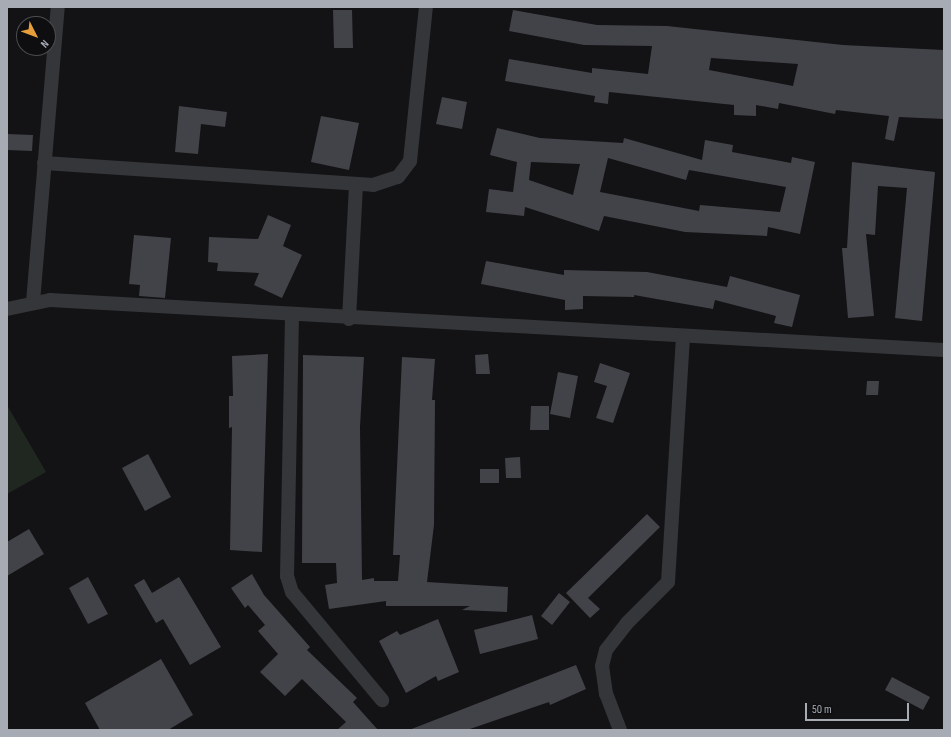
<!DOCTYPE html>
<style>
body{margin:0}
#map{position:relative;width:951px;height:737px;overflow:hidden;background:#131315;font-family:"Sofia Sans Condensed",sans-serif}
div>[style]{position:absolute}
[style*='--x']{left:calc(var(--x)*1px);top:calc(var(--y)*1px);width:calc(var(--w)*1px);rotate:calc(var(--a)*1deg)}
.green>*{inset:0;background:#202720}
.building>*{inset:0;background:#424348}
.minor>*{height:14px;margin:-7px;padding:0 7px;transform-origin:7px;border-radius:7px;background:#343639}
span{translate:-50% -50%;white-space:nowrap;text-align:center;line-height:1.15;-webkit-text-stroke:4px #0e0e10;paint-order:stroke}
.frame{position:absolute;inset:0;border:8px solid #a6abb4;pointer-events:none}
.north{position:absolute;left:16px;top:16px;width:40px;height:40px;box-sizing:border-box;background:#0e0e10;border:1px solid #4b4d52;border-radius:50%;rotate:132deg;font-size:11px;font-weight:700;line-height:16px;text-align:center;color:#a6abb4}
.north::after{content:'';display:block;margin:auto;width:14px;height:18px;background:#e69f3a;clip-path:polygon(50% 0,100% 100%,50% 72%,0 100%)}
.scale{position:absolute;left:805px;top:703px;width:104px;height:18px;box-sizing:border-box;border:2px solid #a6abb4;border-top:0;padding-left:5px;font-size:12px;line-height:14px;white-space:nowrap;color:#a6abb4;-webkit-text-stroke:3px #0e0e10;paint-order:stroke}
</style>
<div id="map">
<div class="green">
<i style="clip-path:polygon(7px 405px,46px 472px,7px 494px)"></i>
</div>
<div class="building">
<i style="clip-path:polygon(333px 10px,352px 10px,353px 48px,334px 48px)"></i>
<i style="clip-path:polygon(evenodd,513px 10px,597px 25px,667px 26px,843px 45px,944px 50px,944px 119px,899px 117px,894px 141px,885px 139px,889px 116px,836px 110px,835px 114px,779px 103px,778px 109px,756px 105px,756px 116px,734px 115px,734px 105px,609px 92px,608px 104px,594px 102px,595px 96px,505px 81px,509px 59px,592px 73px,592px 68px,648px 74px,652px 46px,584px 45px,509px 31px,513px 10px,711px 58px,798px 64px,793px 86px,709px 70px,711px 58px)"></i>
<i style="clip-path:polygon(442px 97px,467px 102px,462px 129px,436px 124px)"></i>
<i style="clip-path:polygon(179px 106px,227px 112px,225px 127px,201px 124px,198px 154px,175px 152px)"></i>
<i style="clip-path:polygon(321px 116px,359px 123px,349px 170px,311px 162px)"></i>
<i style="clip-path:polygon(evenodd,497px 128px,540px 138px,623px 143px,624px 138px,702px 160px,705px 140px,733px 145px,732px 152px,791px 163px,792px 157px,815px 162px,800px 234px,768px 227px,767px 236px,685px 232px,604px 216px,599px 231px,525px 207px,524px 216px,486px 212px,489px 189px,513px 192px,517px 162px,490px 155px,497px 128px,608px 158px,686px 180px,689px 170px,786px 187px,780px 212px,700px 205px,699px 211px,600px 192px,608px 158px,497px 128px,531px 162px,580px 164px,573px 195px,529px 180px,531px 162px)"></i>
<i style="clip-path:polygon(7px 134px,33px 135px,32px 151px,7px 150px)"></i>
<i style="clip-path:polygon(852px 162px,935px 172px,922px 321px,895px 318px,907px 188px,878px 186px,875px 235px,866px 234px,874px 316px,848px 318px,842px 248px,847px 248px)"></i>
<i style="clip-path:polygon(268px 215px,291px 225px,283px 246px,302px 255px,282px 298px,254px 285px,259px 273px,217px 271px,218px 263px,208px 262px,209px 237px,258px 239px)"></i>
<i style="clip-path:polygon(134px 235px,171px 238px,165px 298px,139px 296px,140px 285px,129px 284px)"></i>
<i style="clip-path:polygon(486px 261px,564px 275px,564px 270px,647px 272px,727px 287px,730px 276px,800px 295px,792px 327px,774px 323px,776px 316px,715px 300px,713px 309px,634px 295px,634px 297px,583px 296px,583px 309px,565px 310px,565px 300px,481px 284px)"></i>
<i style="clip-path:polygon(268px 354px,262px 552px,230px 550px,232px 427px,229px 428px,229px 396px,233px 396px,232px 356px)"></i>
<i style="clip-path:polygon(488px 354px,490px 374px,476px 374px,475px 355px)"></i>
<i style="clip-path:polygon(303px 355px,364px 357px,360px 427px,362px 580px,374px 578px,374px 581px,398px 581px,400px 555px,393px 555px,402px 357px,435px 359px,432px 400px,435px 400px,434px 525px,427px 582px,508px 587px,507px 612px,462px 610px,470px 606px,386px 606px,386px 601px,329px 609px,325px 585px,337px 583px,336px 563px,302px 563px)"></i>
<i style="clip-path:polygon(600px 363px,630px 373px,613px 423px,596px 418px,607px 386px,594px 382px)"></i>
<i style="clip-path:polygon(558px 372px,578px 376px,570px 418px,550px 414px)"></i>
<i style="clip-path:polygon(867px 381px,879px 381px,878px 395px,866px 395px)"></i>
<i style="clip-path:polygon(531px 406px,549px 406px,549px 430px,530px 430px)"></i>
<i style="clip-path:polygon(148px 454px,171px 497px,145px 511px,122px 468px)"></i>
<i style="clip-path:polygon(520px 457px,521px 478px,506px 478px,505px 458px)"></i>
<i style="clip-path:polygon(480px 469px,499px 469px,499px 483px,480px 483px)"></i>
<i style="clip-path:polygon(647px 514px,660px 527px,588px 598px,600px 609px,590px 618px,566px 593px)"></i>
<i style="clip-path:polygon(29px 529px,44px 554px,7px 576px,7px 542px)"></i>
<i style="clip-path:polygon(252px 574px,264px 595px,310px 647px,307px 650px,357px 698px,353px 702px,378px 730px,337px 730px,346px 722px,302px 679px,285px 696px,260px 672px,278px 654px,258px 631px,265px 625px,248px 605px,245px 608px,231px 588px)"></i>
<i style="clip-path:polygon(88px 577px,108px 614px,88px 624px,69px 588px)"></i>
<i style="clip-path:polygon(179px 577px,221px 647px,190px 665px,163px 619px,156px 623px,134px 585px,144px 579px,152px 593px)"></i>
<i style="clip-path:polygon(559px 593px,570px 602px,552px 625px,541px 616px)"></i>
<i style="clip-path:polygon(532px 615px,538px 639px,480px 654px,474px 630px)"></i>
<i style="clip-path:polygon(438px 619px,459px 672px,438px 681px,436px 676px,406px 693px,379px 641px,397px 631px,400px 635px)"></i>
<i style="clip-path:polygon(161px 659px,193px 715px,168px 730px,100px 730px,85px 703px)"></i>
<i style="clip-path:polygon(576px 665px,586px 689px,550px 705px,549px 702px,467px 730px,409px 730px)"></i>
<i style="clip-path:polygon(892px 677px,930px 697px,923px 710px,885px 690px)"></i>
</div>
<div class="minor">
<i style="--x:44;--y:163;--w:330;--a:3.8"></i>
<i style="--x:373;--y:185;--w:26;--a:-18"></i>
<i style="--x:398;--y:177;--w:20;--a:-53"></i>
<i style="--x:410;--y:161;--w:155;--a:-84.1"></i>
<i style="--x:33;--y:302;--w:296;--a:-85.2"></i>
<i style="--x:7;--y:309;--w:44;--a:-11.8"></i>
<i style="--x:50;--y:300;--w:895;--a:3.2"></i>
<i style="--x:292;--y:316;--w:260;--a:91.1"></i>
<i style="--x:287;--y:576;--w:17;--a:73"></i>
<i style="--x:292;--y:592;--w:141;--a:50.2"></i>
<i style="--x:349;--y:319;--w:135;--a:-87"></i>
<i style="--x:620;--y:730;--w:39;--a:-111"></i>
<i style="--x:606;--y:694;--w:28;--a:-98"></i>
<i style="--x:602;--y:666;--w:16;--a:-76"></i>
<i style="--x:606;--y:650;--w:34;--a:-52"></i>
<i style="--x:627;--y:623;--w:58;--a:-45"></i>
<i style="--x:668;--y:582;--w:246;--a:-86.5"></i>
</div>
<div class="frame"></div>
<div class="north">N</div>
<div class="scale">50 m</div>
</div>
